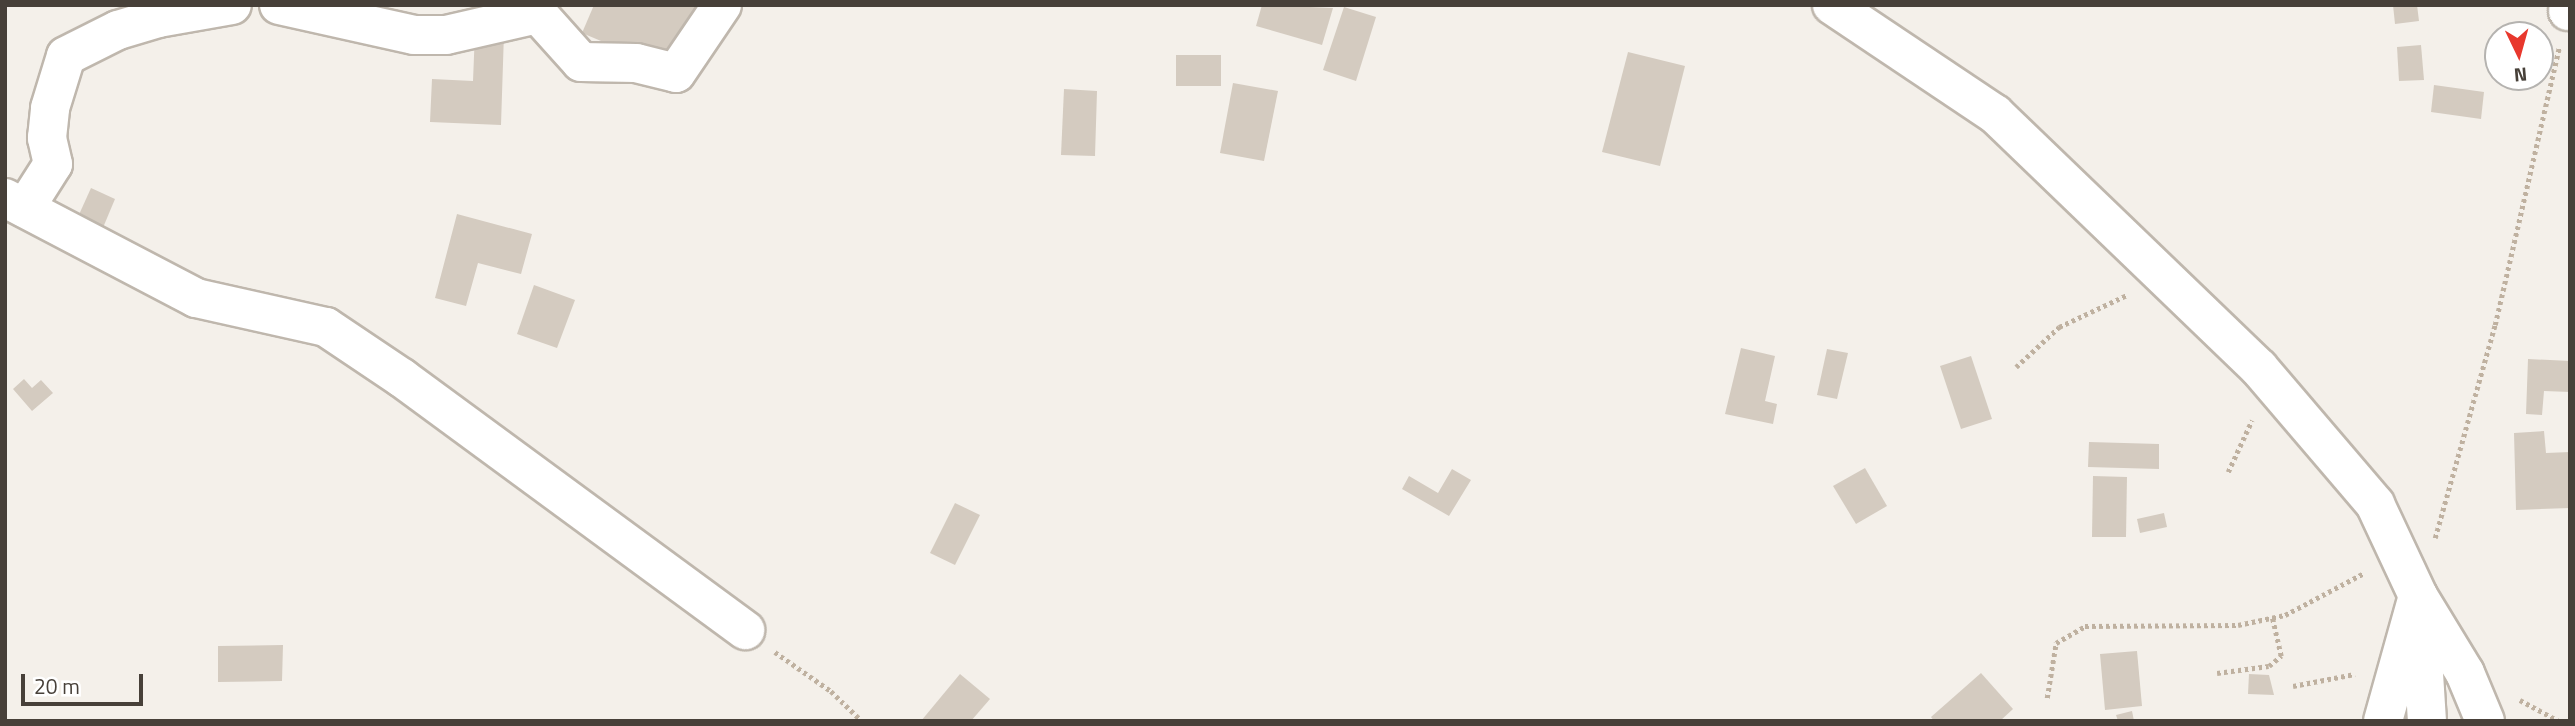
<!DOCTYPE html>
<style>
body{margin:0}
#map{position:relative;width:2575px;height:726px;overflow:hidden;background:#f4f0ea;font-family:"Titillium Web",sans-serif}
div>[style]{position:absolute}
[style*='--x']{left:calc(var(--x)*1px);top:calc(var(--y)*1px);width:calc(var(--w)*1px);rotate:calc(var(--a)*1deg)}
.building>*{inset:0;background:#d4cbc0}
.path>*{height:4.5px;margin-top:-2.25px;transform-origin:0;background:repeating-linear-gradient(90deg,#bfb1a0 0 3.5px,transparent 0 7px)}
.roads{filter:drop-shadow(2px 0 #bfb7ad) drop-shadow(-2px 0 #bfb7ad) drop-shadow(0 2px #bfb7ad) drop-shadow(0 -2px #bfb7ad)}
.minor>*{height:38px;margin:-19px;padding:0 19px;transform-origin:19px;border-radius:19px;background:#fff}
span{translate:-50% -50%;white-space:nowrap;text-align:center;line-height:1.15;-webkit-text-stroke:5px #fff;paint-order:stroke}
.frame{position:absolute;inset:0;border:7px solid #474039;pointer-events:none}
.north{position:absolute;left:2484px;top:21px;width:70px;height:70px;box-sizing:border-box;background:#fff;border:2px solid #b5b3b0;border-radius:50%;rotate:175deg;font-size:19px;font-weight:700;line-height:28px;text-align:center;color:#474039}
.north::after{content:'';display:block;margin:auto;width:24px;height:32px;background:#e8382d;clip-path:polygon(50% 0,100% 100%,50% 72%,0 100%)}
.scale{position:absolute;left:21px;top:674px;width:122px;height:32px;box-sizing:border-box;border:4px solid #474039;border-top:0;padding-left:9px;font-size:21px;line-height:24px;white-space:nowrap;color:#474039;-webkit-text-stroke:5px #fff;paint-order:stroke}
</style>
<div id="map">
<div class="building">
<i style="clip-path:polygon(594px 5px,697px 5px,670px 70px,582px 33px)"></i>
<i style="clip-path:polygon(1262px 5px,1333px 8px,1322px 45px,1256px 26px)"></i>
<i style="clip-path:polygon(2393px 5px,2417px 5px,2419px 21px,2395px 24px)"></i>
<i style="clip-path:polygon(1344px 7px,1376px 17px,1356px 81px,1323px 70px)"></i>
<i style="clip-path:polygon(475px 31px,504px 33px,501px 125px,430px 122px,432px 79px,473px 81px)"></i>
<i style="clip-path:polygon(2421px 45px,2424px 80px,2399px 81px,2397px 47px)"></i>
<i style="clip-path:polygon(1628px 52px,1685px 66px,1660px 166px,1602px 152px)"></i>
<i style="clip-path:polygon(1176px 55px,1221px 55px,1221px 86px,1176px 86px)"></i>
<i style="clip-path:polygon(1233px 83px,1278px 91px,1264px 161px,1220px 153px)"></i>
<i style="clip-path:polygon(2434px 85px,2484px 92px,2481px 119px,2431px 112px)"></i>
<i style="clip-path:polygon(1064px 89px,1097px 91px,1095px 156px,1061px 155px)"></i>
<i style="clip-path:polygon(91px 188px,115px 199px,102px 230px,77px 219px)"></i>
<i style="clip-path:polygon(457px 214px,532px 234px,521px 274px,478px 263px,466px 306px,435px 298px)"></i>
<i style="clip-path:polygon(534px 285px,575px 300px,557px 348px,517px 334px)"></i>
<i style="clip-path:polygon(1741px 348px,1775px 356px,1765px 401px,1777px 404px,1773px 424px,1725px 414px)"></i>
<i style="clip-path:polygon(1827px 349px,1848px 353px,1837px 399px,1817px 395px)"></i>
<i style="clip-path:polygon(1971px 356px,1992px 419px,1961px 429px,1940px 366px)"></i>
<i style="clip-path:polygon(2528px 359px,2570px 361px,2570px 392px,2544px 391px,2542px 415px,2526px 414px)"></i>
<i style="clip-path:polygon(24px 379px,32px 388px,41px 380px,53px 393px,32px 411px,13px 389px)"></i>
<i style="clip-path:polygon(2544px 431px,2546px 453px,2570px 452px,2570px 508px,2516px 510px,2514px 433px)"></i>
<i style="clip-path:polygon(2089px 442px,2159px 444px,2159px 469px,2088px 467px)"></i>
<i style="clip-path:polygon(1865px 468px,1887px 506px,1856px 524px,1833px 486px)"></i>
<i style="clip-path:polygon(1452px 469px,1471px 480px,1449px 516px,1402px 489px,1409px 476px,1438px 493px)"></i>
<i style="clip-path:polygon(2093px 476px,2127px 477px,2126px 537px,2092px 537px)"></i>
<i style="clip-path:polygon(955px 503px,980px 515px,955px 565px,930px 553px)"></i>
<i style="clip-path:polygon(2164px 513px,2167px 527px,2140px 533px,2137px 519px)"></i>
<i style="clip-path:polygon(283px 645px,282px 681px,218px 682px,218px 646px)"></i>
<i style="clip-path:polygon(2137px 651px,2142px 706px,2105px 710px,2100px 654px)"></i>
<i style="clip-path:polygon(1981px 673px,2013px 709px,2000px 721px,1934px 721px,1931px 717px)"></i>
<i style="clip-path:polygon(960px 674px,990px 699px,971px 721px,921px 721px)"></i>
<i style="clip-path:polygon(2249px 674px,2269px 675px,2274px 695px,2248px 694px)"></i>
<i style="clip-path:polygon(2132px 711px,2134px 721px,2118px 721px,2116px 715px)"></i>
</div>
<div class="path">
<i style="--x:2016;--y:367;--w:59;--a:-42.9"></i>
<i style="--x:2059;--y:327;--w:75;--a:-25.2"></i>
<i style="--x:2228;--y:472;--w:57;--a:-65.2"></i>
<i style="--x:2435;--y:538;--w:221;--a:-74.3"></i>
<i style="--x:2495;--y:325;--w:284;--a:-77"></i>
<i style="--x:775;--y:652;--w:68;--a:34.9"></i>
<i style="--x:831;--y:691;--w:43;--a:44.1"></i>
<i style="--x:2217;--y:673;--w:52;--a:-7.7"></i>
<i style="--x:2269;--y:666;--w:16;--a:-40"></i>
<i style="--x:2281;--y:656;--w:39;--a:-103"></i>
<i style="--x:2293;--y:686;--w:63;--a:-11"></i>
<i style="--x:2047;--y:698;--w:56;--a:-80.7"></i>
<i style="--x:2056;--y:643;--w:34;--a:-30"></i>
<i style="--x:2085;--y:626;--w:153;--a:-0.4"></i>
<i style="--x:2238;--y:625;--w:48;--a:-12"></i>
<i style="--x:2285;--y:615;--w:89;--a:-28"></i>
<i style="--x:2520;--y:700;--w:44;--a:28.3"></i>
</div>
<div class="roads">
<div class="minor">
<i style="--x:279;--y:5;--w:138;--a:12.5"></i>
<i style="--x:414;--y:35;--w:32;--a:0"></i>
<i style="--x:446;--y:35;--w:94;--a:-12.9"></i>
<i style="--x:538;--y:14;--w:64;--a:48.1"></i>
<i style="--x:581;--y:62;--w:55;--a:1"></i>
<i style="--x:636;--y:63;--w:41;--a:14"></i>
<i style="--x:676;--y:73;--w:82;--a:-55.9"></i>
<i style="--x:1832;--y:5;--w:196;--a:33.8"></i>
<i style="--x:1995;--y:114;--w:366;--a:43.9"></i>
<i style="--x:2259;--y:368;--w:179;--a:49.5"></i>
<i style="--x:2375;--y:504;--w:102;--a:64.9"></i>
<i style="--x:2418;--y:596;--w:90;--a:58.6"></i>
<i style="--x:2465;--y:673;--w:52;--a:67.4"></i>
<i style="--x:2568;--y:11;--w:2;--a:-27"></i>
<i style="--x:5;--y:198;--w:216;--a:27.6"></i>
<i style="--x:196;--y:298;--w:133;--a:12.6"></i>
<i style="--x:326;--y:327;--w:92;--a:33.9"></i>
<i style="--x:402;--y:378;--w:426;--a:36.3"></i>
<i style="--x:25;--y:208;--w:52;--a:-57.5"></i>
<i style="--x:53;--y:164;--w:27;--a:-103"></i>
<i style="--x:47;--y:138;--w:30;--a:-84"></i>
<i style="--x:50;--y:108;--w:54;--a:-72.9"></i>
<i style="--x:66;--y:56;--w:58;--a:-26.6"></i>
<i style="--x:118;--y:30;--w:42;--a:-16.7"></i>
<i style="--x:158;--y:18;--w:75;--a:-10"></i>
<i style="--x:2421;--y:626;--w:95;--a:86.4"></i>
<i style="--x:2383;--y:721;--w:130;--a:-74.4"></i>
</div>
</div>
<div class="frame"></div>
<div class="north">N</div>
<div class="scale">20 m</div>
</div>
